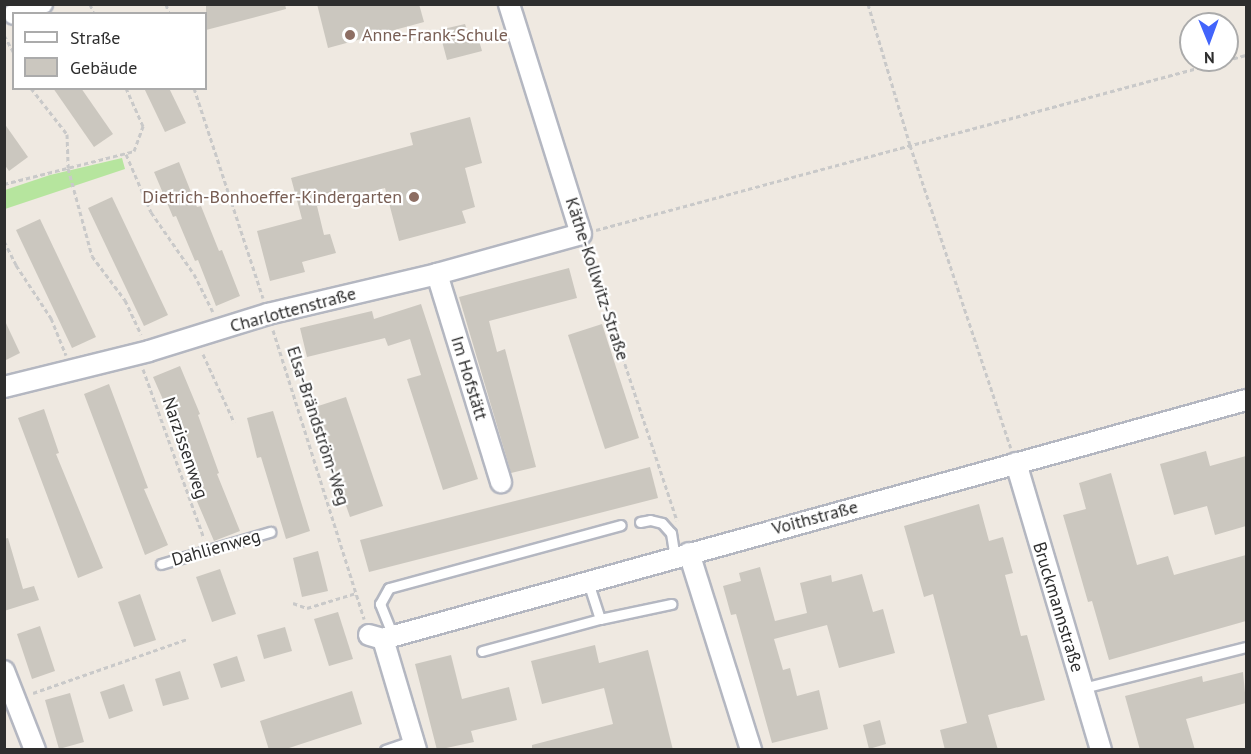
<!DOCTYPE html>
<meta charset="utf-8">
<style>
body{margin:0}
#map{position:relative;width:1251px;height:754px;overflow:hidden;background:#efe9e1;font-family:"PT Sans",sans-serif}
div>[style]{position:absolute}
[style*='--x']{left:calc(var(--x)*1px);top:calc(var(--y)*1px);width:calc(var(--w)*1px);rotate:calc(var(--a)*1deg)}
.green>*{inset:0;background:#b6e59e}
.building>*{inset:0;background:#cbc7bf}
.path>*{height:3px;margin-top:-1.5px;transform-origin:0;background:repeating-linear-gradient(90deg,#c9c9c9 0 4.5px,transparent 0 7.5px)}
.roads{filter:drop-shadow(2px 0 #b4b7c1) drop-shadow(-2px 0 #b4b7c1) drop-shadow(0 2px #b4b7c1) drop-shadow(0 -2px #b4b7c1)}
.lane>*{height:9px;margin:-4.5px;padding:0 4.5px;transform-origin:4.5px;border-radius:4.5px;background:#fff}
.street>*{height:20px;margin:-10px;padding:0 10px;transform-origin:10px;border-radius:10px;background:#fff}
.dots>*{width:16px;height:16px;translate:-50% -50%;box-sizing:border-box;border:3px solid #fff;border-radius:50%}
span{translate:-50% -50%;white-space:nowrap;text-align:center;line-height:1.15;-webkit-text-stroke:4.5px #fff;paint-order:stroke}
.education-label{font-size:18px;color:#785e54}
.left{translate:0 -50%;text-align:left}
.right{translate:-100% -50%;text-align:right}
.street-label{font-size:18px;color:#2e2e2e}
.frame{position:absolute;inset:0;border:6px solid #2e2e2e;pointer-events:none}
.legend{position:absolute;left:12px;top:12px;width:195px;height:78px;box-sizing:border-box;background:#fff;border:2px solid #ababab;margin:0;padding:8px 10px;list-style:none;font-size:18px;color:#2e2e2e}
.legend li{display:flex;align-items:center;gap:12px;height:30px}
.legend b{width:30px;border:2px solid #ababab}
.north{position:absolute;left:1179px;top:12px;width:60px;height:60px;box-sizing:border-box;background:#fff;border:2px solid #ababab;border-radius:50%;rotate:179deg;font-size:16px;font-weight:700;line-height:24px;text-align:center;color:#2e2e2e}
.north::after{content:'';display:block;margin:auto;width:21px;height:27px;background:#4264fb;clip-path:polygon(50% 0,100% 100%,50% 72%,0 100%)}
</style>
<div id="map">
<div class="green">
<i style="clip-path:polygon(122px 158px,125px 169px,5px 209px,5px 190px,50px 175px)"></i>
</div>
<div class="building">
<i style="clip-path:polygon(206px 4px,285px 4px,286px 9px,206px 30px)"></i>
<i style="clip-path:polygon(317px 4px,419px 4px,424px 22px,328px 48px)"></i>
<i style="clip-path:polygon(465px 24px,470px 39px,478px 37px,482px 51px,447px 60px,439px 30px)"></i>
<i style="clip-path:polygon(53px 88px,81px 88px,113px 134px,94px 147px)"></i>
<i style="clip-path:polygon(144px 88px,169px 88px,186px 123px,165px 132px)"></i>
<i style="clip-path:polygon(470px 117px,482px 163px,465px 168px,475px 207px,462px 211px,466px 223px,399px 241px,385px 188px,317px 206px,324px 235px,330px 234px,336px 253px,302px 262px,305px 272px,270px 281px,257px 231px,302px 219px,291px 178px,413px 145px,410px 133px)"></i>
<i style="clip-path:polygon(4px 123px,28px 157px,9px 171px,4px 164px)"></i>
<i style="clip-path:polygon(179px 162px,197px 207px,201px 206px,219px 251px,222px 250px,240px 296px,216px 306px,198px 260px,195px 261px,176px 216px,173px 217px,154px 172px)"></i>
<i style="clip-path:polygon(112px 197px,168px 315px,144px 326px,88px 208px)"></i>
<i style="clip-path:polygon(40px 219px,96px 337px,72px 348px,16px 230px)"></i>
<i style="clip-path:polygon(569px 268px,577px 298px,489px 321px,497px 352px,505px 349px,536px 467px,511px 473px,459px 297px)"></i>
<i style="clip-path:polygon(421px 304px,478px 479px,443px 490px,407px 379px,421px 375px,410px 339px,388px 346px,385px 338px,307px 357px,300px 328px,372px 311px,374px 319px)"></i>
<i style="clip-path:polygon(4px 319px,20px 353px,4px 361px)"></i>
<i style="clip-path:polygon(602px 324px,639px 438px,605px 449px,568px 335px)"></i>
<i style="clip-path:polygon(180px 366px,200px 414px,198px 415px,219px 473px,217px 474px,240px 531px,214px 541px,196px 499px,199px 498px,177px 439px,180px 438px,153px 377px)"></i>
<i style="clip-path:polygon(109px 384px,148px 488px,144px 489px,168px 545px,145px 555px,84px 394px)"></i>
<i style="clip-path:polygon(346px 397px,383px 506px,350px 517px,312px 408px)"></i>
<i style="clip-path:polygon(44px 409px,59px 453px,56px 454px,103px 568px,78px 578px,18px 418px)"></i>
<i style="clip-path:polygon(273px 411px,310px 531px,286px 539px,261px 457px,257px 458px,247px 418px)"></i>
<i style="clip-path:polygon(1206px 451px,1210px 466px,1246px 456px,1246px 526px,1215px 535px,1207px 506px,1174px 515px,1160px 464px)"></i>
<i style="clip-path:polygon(650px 467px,658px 498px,369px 572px,360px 540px)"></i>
<i style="clip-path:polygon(1111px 473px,1137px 565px,1168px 556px,1174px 575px,1246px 555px,1246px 621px,1109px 660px,1092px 601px,1088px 602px,1063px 515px,1086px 509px,1079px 483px)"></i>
<i style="clip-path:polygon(979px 504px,989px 541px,1003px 537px,1013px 573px,1005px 575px,1021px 636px,1027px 635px,1045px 700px,988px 715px,998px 750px,945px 750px,940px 730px,967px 723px,933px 594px,924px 597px,904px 526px)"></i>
<i style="clip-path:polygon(8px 538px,23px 589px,34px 586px,39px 600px,4px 611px,4px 539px)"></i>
<i style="clip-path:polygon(318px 551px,328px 591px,302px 597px,293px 558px)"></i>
<i style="clip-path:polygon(760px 567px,775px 621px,807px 613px,800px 583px,831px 575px,832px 582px,862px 574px,873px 612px,883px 609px,895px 653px,839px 668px,827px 625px,774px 639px,783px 670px,790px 668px,797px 696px,819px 690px,828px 729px,772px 743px,736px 614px,731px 615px,723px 586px,741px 581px,739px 573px)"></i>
<i style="clip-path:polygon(220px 569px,236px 614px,212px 622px,196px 577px)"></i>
<i style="clip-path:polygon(140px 594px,156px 640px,134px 647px,118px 602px)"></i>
<i style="clip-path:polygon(338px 612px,353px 659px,329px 666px,314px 619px)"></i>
<i style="clip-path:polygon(40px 626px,55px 671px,32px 679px,17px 634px)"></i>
<i style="clip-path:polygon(285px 627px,292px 651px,264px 659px,257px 635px)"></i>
<i style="clip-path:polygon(595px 645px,599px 663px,648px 650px,673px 750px,532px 750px,532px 745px,613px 724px,604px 688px,542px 704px,531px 661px)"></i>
<i style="clip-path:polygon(451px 655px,462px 699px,509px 687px,517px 720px,471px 731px,474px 742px,437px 750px,415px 664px)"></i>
<i style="clip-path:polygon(237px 656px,245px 681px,221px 688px,213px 664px)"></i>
<i style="clip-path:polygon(180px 671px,189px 699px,163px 706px,155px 679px)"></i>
<i style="clip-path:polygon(1243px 672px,1246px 703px,1186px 719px,1195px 750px,1140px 750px,1125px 696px,1202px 676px,1203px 682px)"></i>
<i style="clip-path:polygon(124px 684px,133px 711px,109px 719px,100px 692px)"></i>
<i style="clip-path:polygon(352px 691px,362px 724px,283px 750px,269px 750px,260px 721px)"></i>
<i style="clip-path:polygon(70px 693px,84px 742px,59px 749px,45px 700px)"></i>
<i style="clip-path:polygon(880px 720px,886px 744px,869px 749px,863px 725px)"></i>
</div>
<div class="path">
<i style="--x:90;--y:4;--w:11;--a:68"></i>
<i style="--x:166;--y:4;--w:10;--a:73"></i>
<i style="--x:868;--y:4;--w:147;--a:73.4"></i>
<i style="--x:910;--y:145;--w:319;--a:71.6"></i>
<i style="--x:4;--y:35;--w:21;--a:61"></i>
<i style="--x:31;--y:88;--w:58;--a:52"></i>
<i style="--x:67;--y:134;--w:34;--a:88"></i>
<i style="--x:68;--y:168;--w:91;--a:74.7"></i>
<i style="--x:92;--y:256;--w:55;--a:53.1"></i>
<i style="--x:125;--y:300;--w:38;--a:65"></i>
<i style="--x:194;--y:88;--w:221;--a:71.8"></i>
<i style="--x:126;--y:154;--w:63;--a:66.7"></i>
<i style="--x:151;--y:212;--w:75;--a:55.3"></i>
<i style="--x:194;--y:274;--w:42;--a:63.4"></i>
<i style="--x:4;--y:184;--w:134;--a:-14.2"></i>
<i style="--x:134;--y:151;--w:27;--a:-70"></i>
<i style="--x:143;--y:126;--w:42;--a:-114.1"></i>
<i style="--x:596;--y:230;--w:673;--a:-15.07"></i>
<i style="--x:4;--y:241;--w:27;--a:63"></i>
<i style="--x:16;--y:265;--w:64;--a:56.6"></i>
<i style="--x:51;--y:318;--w:40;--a:68"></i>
<i style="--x:587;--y:250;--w:285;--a:71.6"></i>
<i style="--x:273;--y:330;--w:303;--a:72.5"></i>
<i style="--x:203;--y:354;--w:75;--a:65.5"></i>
<i style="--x:143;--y:369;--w:180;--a:70.2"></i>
<i style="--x:293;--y:603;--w:15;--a:20"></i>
<i style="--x:307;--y:608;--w:51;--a:-17"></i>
<i style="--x:33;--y:693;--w:163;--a:-19.3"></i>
</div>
<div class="roads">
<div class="lane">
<i style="--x:640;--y:522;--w:10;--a:-11"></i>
<i style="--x:650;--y:520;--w:12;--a:14"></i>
<i style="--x:662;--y:523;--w:13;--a:48"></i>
<i style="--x:671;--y:533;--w:24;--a:81"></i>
<i style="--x:161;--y:564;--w:114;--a:-16.4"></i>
<i style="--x:600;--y:619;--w:73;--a:-11.9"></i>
<i style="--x:393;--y:636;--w:35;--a:-112"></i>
<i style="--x:380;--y:604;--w:18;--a:-61"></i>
<i style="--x:389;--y:588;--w:240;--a:-15.2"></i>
<i style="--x:482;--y:651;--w:122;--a:-15.2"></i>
<i style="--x:600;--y:619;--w:40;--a:-108"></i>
<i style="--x:1083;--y:688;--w:168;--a:-14.1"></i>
<i style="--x:385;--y:750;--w:31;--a:-19"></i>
</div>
<div class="street">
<i style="--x:14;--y:14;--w:30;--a:-20"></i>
<i style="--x:437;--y:274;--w:218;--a:72.9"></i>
<i style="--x:4;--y:387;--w:149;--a:-13.9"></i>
<i style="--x:149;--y:351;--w:125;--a:-17.3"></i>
<i style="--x:268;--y:314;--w:174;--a:-13.3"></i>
<i style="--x:437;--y:274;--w:149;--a:-15.5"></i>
<i style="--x:581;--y:234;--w:241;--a:-107.4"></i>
<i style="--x:1016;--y:463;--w:299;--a:73.5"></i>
<i style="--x:689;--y:553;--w:207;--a:72.5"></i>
<i style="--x:369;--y:635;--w:15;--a:16"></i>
<i style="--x:383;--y:639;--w:116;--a:73.4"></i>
<i style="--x:383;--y:639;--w:895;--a:-15.48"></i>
<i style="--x:4;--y:671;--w:85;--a:68.6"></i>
</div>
</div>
<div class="dots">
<i style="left:350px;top:35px;background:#8d6e63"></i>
<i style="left:414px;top:197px;background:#8d6e63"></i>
</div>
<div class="education-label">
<span class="left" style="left:362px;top:35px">Anne-Frank-Schule</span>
<span class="right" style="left:402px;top:197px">Dietrich-Bonhoeffer-Kindergarten</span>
</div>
<div class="street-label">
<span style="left:597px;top:279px;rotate:72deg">Käthe-Kollwitz-Straße</span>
<span style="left:293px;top:310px;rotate:-15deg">Charlottenstraße</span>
<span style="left:469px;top:378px;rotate:73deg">Im Hofstätt</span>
<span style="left:318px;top:426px;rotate:72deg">Elsa-Brändström-Weg</span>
<span style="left:185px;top:448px;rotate:71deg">Narzissenweg</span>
<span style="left:815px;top:518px;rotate:-15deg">Voithstraße</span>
<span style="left:216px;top:548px;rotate:-16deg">Dahlienweg</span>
<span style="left:1058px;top:607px;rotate:73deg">Bruckmannstraße</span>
</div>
<div class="frame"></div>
<ul class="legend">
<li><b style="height:8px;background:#fff"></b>Straße</li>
<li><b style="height:16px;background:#cbc7bf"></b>Gebäude</li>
</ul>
<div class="north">N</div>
</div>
